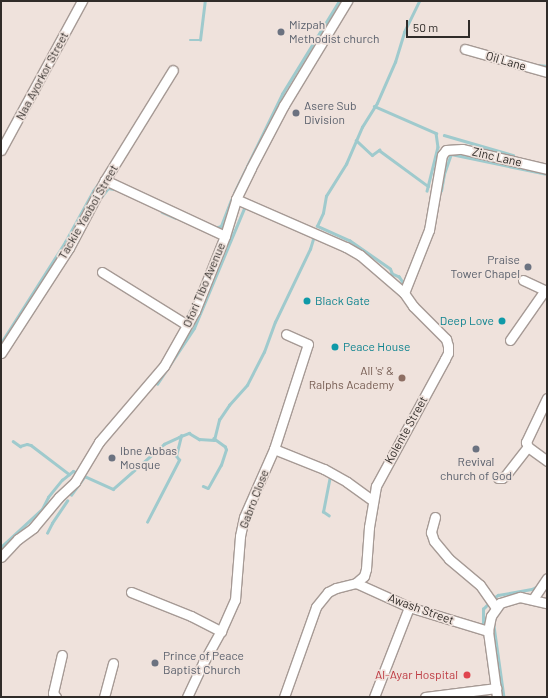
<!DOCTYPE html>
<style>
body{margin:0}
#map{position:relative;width:548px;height:698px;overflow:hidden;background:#efe2dc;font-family:Barlow,sans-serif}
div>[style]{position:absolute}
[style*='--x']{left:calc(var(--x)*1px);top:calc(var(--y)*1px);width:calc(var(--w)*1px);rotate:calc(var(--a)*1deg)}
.stream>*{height:2.5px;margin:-1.25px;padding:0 1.25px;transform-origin:1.25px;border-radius:1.25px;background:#9fcacd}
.roads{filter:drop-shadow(1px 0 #a69a95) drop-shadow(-1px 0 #a69a95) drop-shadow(0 1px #a69a95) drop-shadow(0 -1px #a69a95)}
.minor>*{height:9px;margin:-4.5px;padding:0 4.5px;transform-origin:4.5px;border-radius:4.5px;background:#fff}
.dots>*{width:11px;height:11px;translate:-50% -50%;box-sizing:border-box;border:2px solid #efe2dc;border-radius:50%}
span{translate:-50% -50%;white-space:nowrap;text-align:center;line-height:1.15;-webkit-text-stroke:3.5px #efe2dc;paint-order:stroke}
.worship-label{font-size:12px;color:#5b616d}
.left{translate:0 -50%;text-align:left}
.right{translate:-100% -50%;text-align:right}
.street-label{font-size:12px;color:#302c29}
.culture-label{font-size:12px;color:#0d838f}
.education-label{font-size:12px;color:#785e54}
.health-label{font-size:12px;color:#be3a42}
.frame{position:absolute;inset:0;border:2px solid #302c29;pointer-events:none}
.scale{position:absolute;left:406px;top:20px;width:64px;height:18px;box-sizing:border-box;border:2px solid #302c29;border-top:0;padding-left:5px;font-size:12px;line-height:14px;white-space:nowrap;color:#302c29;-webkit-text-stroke:3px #efe2dc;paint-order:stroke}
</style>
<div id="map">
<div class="stream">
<i style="--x:190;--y:40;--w:10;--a:0"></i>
<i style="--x:200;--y:40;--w:39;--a:-83"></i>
<i style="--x:538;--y:65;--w:9;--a:6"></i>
<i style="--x:374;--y:106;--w:68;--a:23.5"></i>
<i style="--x:436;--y:133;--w:14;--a:82"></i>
<i style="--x:438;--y:147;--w:45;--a:104"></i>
<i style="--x:444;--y:135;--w:72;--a:16.2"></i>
<i style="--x:356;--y:140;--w:22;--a:43"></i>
<i style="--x:372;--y:155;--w:9;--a:-36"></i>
<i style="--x:379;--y:150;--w:61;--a:36.3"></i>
<i style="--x:441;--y:191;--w:17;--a:-80"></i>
<i style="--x:444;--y:174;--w:21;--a:-71"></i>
<i style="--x:451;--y:154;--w:98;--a:11.8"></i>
<i style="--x:234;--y:193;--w:110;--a:-64.1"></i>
<i style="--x:282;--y:94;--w:109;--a:-58.5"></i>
<i style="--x:102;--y:196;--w:10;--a:-53"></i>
<i style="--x:108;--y:188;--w:6;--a:9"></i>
<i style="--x:162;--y:212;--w:15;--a:23"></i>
<i style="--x:215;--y:228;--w:6;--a:-18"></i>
<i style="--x:221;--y:226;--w:28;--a:-69"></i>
<i style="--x:405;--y:286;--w:11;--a:-124"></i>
<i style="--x:399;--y:277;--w:8;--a:-157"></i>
<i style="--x:392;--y:274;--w:5;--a:-112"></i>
<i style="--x:390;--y:269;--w:49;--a:-145"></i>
<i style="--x:350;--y:241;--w:36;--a:-156"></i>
<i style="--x:317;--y:226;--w:14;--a:-65"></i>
<i style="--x:323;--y:213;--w:17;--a:-80"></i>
<i style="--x:326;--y:196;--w:38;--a:-58"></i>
<i style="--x:346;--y:164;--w:40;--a:-66.6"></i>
<i style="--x:362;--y:127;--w:28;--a:-58"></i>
<i style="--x:377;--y:103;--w:45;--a:-66.3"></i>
<i style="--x:395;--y:62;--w:31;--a:-73"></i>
<i style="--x:404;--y:32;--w:34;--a:-64"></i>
<i style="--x:188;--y:315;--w:13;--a:-63"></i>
<i style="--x:1;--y:343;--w:120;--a:-57.6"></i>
<i style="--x:65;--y:242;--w:58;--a:-61.2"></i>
<i style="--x:93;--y:191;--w:14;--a:-54"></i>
<i style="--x:157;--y:384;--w:67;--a:-56.5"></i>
<i style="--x:194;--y:328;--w:132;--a:-67.3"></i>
<i style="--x:13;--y:441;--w:9;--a:36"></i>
<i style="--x:20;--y:446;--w:7;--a:-16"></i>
<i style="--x:27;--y:444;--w:4;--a:14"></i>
<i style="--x:31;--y:445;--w:48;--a:37.3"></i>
<i style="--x:203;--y:486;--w:5;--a:22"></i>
<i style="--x:208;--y:488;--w:26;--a:-61"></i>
<i style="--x:221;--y:465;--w:16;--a:-72"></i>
<i style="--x:226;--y:450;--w:3;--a:-108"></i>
<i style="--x:225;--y:447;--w:14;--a:-144"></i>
<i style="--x:71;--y:495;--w:22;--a:-54"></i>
<i style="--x:329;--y:516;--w:7;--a:-146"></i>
<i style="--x:323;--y:512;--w:38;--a:-79"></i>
<i style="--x:147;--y:522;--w:70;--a:-62.7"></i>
<i style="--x:179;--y:460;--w:5;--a:-127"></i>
<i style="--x:176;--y:456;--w:21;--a:-76"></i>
<i style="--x:47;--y:533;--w:11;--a:-63"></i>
<i style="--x:52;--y:523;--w:27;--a:-56"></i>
<i style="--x:1;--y:547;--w:56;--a:-42.8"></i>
<i style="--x:42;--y:509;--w:13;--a:-63"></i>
<i style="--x:48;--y:497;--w:22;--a:-51"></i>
<i style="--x:62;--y:480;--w:14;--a:-39"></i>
<i style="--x:73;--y:471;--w:44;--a:24.2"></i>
<i style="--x:113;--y:489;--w:68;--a:-41.4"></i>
<i style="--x:164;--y:444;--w:17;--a:-25"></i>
<i style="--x:179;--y:437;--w:11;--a:-22"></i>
<i style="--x:189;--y:433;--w:12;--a:31"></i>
<i style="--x:199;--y:439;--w:15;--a:4"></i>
<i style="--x:214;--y:440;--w:21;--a:-76"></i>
<i style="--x:219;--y:420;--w:18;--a:-56"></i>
<i style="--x:229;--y:405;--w:27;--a:-48"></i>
<i style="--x:247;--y:385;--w:37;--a:-63"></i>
<i style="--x:264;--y:352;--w:32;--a:-70"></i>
<i style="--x:275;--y:322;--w:81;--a:-64.4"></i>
<i style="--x:310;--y:249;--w:14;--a:-73"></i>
<i style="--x:492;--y:599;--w:7;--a:-34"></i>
<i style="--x:498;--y:595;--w:35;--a:-10"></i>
<i style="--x:532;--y:589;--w:7;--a:-27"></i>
<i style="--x:494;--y:626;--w:72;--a:82"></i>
<i style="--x:483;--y:627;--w:18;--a:-90"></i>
<i style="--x:483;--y:609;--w:8;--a:-45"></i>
</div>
<div class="roads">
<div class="minor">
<i style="--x:465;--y:49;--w:85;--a:15.7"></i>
<i style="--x:1;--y:150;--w:170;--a:-61.5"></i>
<i style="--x:105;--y:180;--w:132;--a:25"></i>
<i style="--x:236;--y:199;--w:120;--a:23.6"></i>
<i style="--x:346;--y:247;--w:16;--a:30"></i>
<i style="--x:360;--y:255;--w:58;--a:40.8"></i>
<i style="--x:404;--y:293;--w:16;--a:55"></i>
<i style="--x:413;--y:306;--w:47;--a:45"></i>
<i style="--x:446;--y:339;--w:7;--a:74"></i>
<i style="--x:448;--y:346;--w:7;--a:90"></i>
<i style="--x:448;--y:353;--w:7;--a:117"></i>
<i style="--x:445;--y:359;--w:145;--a:118.5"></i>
<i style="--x:376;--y:486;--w:42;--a:99.7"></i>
<i style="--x:369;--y:527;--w:42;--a:94.1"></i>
<i style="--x:366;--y:569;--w:7;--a:106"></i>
<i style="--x:364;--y:576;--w:11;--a:139"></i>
<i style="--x:356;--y:583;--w:21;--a:166"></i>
<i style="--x:336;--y:588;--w:9;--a:153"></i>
<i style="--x:328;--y:592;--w:19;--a:129"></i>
<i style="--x:316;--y:607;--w:96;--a:109.6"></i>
<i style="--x:102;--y:272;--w:100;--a:31.9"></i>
<i style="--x:523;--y:280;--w:26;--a:25"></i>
<i style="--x:404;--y:293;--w:68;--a:-68.4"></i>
<i style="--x:429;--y:230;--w:76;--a:-80.2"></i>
<i style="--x:442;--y:155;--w:6;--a:-51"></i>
<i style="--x:446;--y:150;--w:16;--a:-4"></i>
<i style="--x:462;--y:149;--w:87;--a:13.2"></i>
<i style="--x:510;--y:340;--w:61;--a:-55"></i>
<i style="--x:1;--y:353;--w:125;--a:-57.1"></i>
<i style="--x:69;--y:248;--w:77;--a:-62.1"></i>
<i style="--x:105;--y:180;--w:129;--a:-58.3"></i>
<i style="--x:547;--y:398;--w:49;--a:115.5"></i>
<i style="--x:526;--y:442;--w:5;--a:68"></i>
<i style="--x:528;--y:447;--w:24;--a:36"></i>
<i style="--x:274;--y:449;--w:54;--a:21.8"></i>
<i style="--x:324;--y:469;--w:26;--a:29"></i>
<i style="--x:347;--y:482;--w:31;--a:36"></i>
<i style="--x:498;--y:478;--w:4;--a:0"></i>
<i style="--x:502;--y:478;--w:4;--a:-34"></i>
<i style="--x:505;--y:476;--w:37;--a:-52"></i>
<i style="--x:435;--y:517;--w:16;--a:105"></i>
<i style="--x:431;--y:532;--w:9;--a:72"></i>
<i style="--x:434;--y:541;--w:23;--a:50"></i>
<i style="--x:449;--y:559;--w:40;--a:40"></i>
<i style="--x:480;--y:585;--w:28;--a:55"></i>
<i style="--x:1;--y:557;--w:25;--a:-47"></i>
<i style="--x:18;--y:539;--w:19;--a:-36"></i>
<i style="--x:33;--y:528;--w:40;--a:-50"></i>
<i style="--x:59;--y:497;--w:22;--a:-43"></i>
<i style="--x:75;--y:482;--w:47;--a:-59"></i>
<i style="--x:99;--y:442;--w:100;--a:-49.5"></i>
<i style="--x:164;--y:366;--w:63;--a:-60.6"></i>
<i style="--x:195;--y:311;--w:81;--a:-68.2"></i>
<i style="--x:225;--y:236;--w:39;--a:-73"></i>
<i style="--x:236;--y:199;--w:34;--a:-64"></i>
<i style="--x:251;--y:168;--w:71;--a:-62.4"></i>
<i style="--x:284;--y:105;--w:122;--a:-58.8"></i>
<i style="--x:356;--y:583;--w:58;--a:24.4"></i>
<i style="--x:409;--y:607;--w:83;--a:16.9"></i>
<i style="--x:131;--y:592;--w:65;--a:21.8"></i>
<i style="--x:191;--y:616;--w:34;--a:27"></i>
<i style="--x:533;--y:599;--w:25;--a:-56"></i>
<i style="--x:56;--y:697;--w:5;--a:-127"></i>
<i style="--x:53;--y:693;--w:39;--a:-77"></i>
<i style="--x:104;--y:697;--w:35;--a:-75"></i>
<i style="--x:187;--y:697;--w:38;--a:-65"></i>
<i style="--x:203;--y:663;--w:37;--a:-61"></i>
<i style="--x:221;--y:631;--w:34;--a:-66"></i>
<i style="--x:235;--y:600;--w:64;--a:-85.5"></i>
<i style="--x:240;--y:536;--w:19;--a:-78"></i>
<i style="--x:244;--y:517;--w:74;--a:-66.2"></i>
<i style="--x:274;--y:449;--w:110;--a:-72.1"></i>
<i style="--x:308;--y:344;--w:24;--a:-156"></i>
<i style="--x:374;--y:697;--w:97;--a:-68.7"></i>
<i style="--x:425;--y:697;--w:72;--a:-7.2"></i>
<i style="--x:497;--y:697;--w:67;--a:-97.8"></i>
<i style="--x:488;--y:631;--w:15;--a:-79"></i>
<i style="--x:491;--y:616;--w:16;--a:-55"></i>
<i style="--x:500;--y:603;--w:21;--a:-17"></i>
<i style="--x:520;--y:597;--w:28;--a:13"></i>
</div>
</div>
<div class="dots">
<i style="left:281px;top:32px;background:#6b7280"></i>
<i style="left:296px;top:113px;background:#6b7280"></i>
<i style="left:528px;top:267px;background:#6b7280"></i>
<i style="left:307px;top:301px;background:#0f9aa8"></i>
<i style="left:502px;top:321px;background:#0f9aa8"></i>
<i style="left:335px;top:347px;background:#0f9aa8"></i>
<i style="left:402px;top:378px;background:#8d6e63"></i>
<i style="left:476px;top:449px;background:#6b7280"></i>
<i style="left:112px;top:458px;background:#6b7280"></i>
<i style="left:155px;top:663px;background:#6b7280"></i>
<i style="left:467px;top:675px;background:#e0444e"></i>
</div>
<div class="worship-label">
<span class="left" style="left:289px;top:32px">Mizpah<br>Methodist church</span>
<span class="left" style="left:304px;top:113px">Asere Sub<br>Division</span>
<span class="right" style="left:520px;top:267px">Praise<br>Tower Chapel</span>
<span class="left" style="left:120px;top:458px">Ibne Abbas<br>Mosque</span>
<span style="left:476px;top:469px">Revival<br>church of God</span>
<span class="left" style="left:163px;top:663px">Prince of Peace<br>Baptist Church</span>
</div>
<div class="street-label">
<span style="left:506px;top:61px;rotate:16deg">Oil Lane</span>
<span style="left:42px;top:76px;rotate:-62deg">Naa Ayorkor Street</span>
<span style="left:497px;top:157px;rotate:13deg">Zinc Lane</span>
<span style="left:88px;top:212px;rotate:-60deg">Tackie Yaoboi Street</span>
<span style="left:204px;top:285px;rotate:-67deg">Ofori Tibo Avenue</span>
<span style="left:406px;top:430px;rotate:-61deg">Kolente Street</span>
<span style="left:254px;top:499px;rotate:-69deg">Gabro Close</span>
<span style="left:421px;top:609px;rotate:20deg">Awash Street</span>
</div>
<div class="culture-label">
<span class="left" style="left:315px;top:301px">Black Gate</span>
<span class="right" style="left:494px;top:321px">Deep Love</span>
<span class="left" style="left:343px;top:347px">Peace House</span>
</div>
<div class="education-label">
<span class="right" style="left:394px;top:378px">All 's' &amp;<br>Ralphs Academy</span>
</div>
<div class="health-label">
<span class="right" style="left:458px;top:675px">Al-Ayar Hospital</span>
</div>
<div class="frame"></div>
<div class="scale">50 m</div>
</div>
